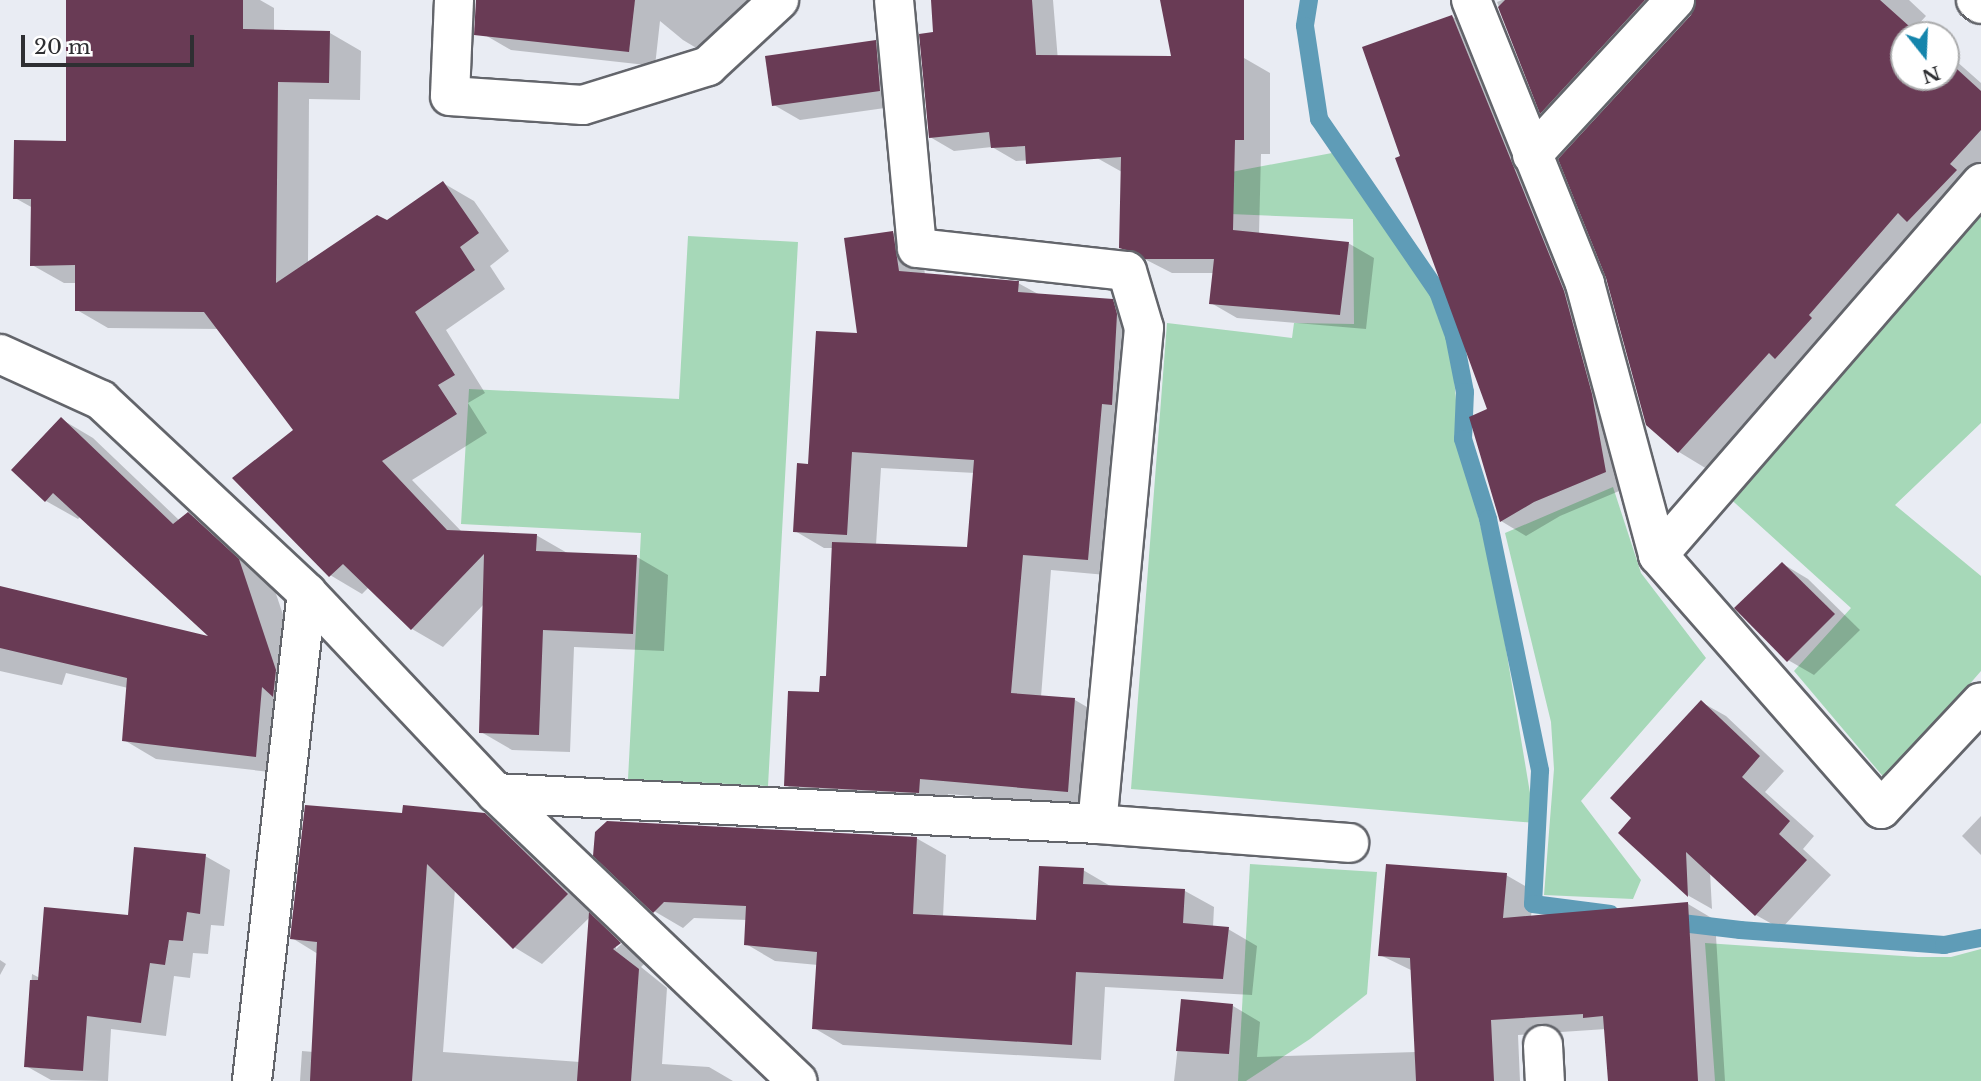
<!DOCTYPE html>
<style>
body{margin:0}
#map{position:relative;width:1981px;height:1081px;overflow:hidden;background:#e9ecf3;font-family:"Libre Baskerville",serif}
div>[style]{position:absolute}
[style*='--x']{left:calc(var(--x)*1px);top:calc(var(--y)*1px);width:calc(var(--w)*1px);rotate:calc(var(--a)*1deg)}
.green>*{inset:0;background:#a6d8b8}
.shadow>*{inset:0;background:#0003}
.stream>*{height:18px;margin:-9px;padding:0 9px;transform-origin:9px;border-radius:9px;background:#5f9cb7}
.building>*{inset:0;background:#693b55}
.roads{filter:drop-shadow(2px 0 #63656b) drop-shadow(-2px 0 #63656b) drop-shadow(0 2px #63656b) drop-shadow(0 -2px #63656b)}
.minor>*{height:38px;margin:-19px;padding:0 19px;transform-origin:19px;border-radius:19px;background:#fff}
span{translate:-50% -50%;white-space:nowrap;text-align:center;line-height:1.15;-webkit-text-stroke:7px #fff;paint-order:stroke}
.north{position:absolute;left:1890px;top:21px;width:70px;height:70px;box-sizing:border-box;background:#fff;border:2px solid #abacad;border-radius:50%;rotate:162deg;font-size:19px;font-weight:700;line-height:28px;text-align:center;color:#2e2f32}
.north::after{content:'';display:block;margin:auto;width:24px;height:32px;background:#1585ac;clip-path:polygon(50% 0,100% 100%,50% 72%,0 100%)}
.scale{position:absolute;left:21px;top:35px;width:173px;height:32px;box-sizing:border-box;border:4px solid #2e2f32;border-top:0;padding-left:9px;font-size:21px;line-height:24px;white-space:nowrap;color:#2e2f32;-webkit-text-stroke:5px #fff;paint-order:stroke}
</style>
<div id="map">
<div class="green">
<i style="clip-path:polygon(1332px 153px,1432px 297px,1452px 355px,1460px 445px,1495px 583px,1535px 823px,1131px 789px,1167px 323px,1292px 338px,1294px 323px,1354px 324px,1353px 219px,1230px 214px,1226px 173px)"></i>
<i style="clip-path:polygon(1981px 214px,1981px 423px,1895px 505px,1981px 576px,1981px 671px,1886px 780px,1794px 671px,1851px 608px,1725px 494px)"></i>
<i style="clip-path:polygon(688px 236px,798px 242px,768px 786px,628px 779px,641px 533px,461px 524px,469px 389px,679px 399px)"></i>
<i style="clip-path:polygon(1613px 487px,1641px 573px,1706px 658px,1581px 801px,1641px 880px,1633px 899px,1544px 895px,1554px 769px,1551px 722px,1505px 533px)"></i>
<i style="clip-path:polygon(1250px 864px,1377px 872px,1367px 994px,1310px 1039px,1246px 1081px,1238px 1081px)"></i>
<i style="clip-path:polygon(1705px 943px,1918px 957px,1951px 957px,1981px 949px,1981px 1081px,1715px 1081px)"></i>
</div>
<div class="shadow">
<i style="clip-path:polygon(68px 0,260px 0,274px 8px,274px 32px,330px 33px,361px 51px,360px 100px,309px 99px,308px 264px,387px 222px,443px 183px,474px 201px,509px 251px,490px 266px,505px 289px,446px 330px,485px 393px,468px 403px,487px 433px,412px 480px,462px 532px,536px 535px,569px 554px,637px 557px,668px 575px,664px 651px,574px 647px,570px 752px,512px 750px,481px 732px,484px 604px,443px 647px,412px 629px,369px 587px,362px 594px,330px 575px,295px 431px,219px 329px,108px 328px,77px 310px,77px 283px,64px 283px,32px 265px,33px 208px,15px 198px,67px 142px)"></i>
<i style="clip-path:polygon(488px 0,778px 0,708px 55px,683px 40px,660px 21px,655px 66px,511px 50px,485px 35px)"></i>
<i style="clip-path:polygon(932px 0,1053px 0,1066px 158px,1016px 161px,992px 147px,954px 151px,930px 137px,935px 34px)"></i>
<i style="clip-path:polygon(1502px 0,1690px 0,1570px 129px,1542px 113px,1497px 2px)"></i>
<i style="clip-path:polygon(1698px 0,1909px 0,1926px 16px,1917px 26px,1927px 35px,1904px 35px,1904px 77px,1946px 77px,1946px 52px,1981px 83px,1981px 178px,1797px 370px,1707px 469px,1679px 452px,1693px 16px)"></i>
<i style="clip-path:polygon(1453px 17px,1479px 32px,1589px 307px,1631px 486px,1560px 516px,1526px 536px,1501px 521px,1490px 410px,1402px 157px,1410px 32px)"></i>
<i style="clip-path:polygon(875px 42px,901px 57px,906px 105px,800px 120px,774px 105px)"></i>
<i style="clip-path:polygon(1244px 58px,1270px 73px,1270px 154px,1261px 154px,1259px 234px,1348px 243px,1374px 258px,1366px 329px,1237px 318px,1211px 303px,1214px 273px,1172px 273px,1121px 247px,1122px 172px,1097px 158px)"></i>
<i style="clip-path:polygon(evenodd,893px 233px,922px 250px,925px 275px,1018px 283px,1040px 295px,1112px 301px,1141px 318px,1117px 576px,1051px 570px,1041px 697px,1075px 700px,1104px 717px,1097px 807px,948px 794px,947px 808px,814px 802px,786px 785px,828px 678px,833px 548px,824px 548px,795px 531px,809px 466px,859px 335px,893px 233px,881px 468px,975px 473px,968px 549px,876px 545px,881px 468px)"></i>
<i style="clip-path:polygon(61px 419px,93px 438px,180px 521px,189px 514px,221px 533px,271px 579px,308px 689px,288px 774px,156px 759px,124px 740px,128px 688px,66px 673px,62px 685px,0 671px,0 588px,214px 640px,81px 516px,78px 519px,46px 501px)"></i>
<i style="clip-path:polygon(1783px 564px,1808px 579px,1860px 630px,1814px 675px,1788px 660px)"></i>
<i style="clip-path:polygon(1701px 702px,1726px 716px,1784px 771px,1765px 792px,1814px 836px,1803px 849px,1831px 875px,1781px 929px,1756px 915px,1710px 872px,1712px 909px,1689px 896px,1620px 833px,1634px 818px)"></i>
<i style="clip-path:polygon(evenodd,484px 814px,514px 831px,596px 911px,591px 916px,624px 937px,616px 944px,616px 949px,627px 939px,648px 960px,641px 967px,667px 988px,662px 1064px,709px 1067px,733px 1081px,300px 1081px,302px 1051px,314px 1052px,318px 954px,292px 938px,404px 815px,484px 814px,455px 889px,514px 947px,542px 964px,591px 916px,580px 1062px,443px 1052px,455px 889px)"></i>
<i style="clip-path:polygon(1981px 816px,1981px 855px,1962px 836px)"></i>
<i style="clip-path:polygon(916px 838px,946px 855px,943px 917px,1038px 922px,1083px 870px,1112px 887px,1185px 891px,1214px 907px,1213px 927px,1228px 929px,1257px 946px,1252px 995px,1105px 987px,1101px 1060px,843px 1045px,814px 1028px,818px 965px,775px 961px,746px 944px,747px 920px,694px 918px,683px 928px,654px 911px,595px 855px)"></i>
<i style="clip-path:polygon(205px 856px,230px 870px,224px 926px,211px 925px,208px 954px,193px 953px,190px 978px,174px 976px,166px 1036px,111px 1029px,108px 1081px,51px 1080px,26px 1066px,32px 974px,40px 978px,129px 916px)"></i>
<i style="clip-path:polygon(1506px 875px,1534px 891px,1531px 917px,1688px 904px,1715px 920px,1725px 1081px,1610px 1081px,1606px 1029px,1518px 1035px,1520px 1081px,1174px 1081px,1183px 1001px,1233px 1006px,1260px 1022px,1257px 1057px,1416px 1052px,1413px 971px,1380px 955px)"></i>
<i style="clip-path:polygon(0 960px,6px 964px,0 975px)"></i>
</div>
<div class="stream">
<i style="--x:1309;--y:0;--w:26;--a:99"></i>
<i style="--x:1305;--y:26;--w:94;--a:81.4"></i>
<i style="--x:1319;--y:119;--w:210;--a:55.5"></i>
<i style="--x:1438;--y:292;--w:47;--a:70"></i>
<i style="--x:1454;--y:336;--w:57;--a:78.9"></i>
<i style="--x:1465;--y:392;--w:47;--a:92.4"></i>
<i style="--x:1463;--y:439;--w:84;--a:72.6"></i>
<i style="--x:1488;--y:519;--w:257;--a:78.3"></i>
<i style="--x:1540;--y:771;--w:133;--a:93"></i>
<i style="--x:1533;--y:904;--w:78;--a:7.4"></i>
<i style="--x:1665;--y:921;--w:76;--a:6.8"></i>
<i style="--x:1740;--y:930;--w:205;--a:4.2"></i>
<i style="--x:1944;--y:945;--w:38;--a:-11"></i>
</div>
<div class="building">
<i style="clip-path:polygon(66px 0,243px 0,243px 29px,330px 31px,329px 83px,278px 82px,276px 283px,377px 215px,387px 220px,443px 181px,479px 233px,460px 247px,475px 270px,415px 312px,455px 375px,438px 385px,457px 414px,382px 461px,447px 530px,537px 534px,536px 551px,637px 555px,633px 634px,543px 630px,539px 735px,479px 733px,484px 554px,411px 630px,343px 564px,329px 577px,232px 478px,293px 430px,204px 312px,75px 311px,75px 265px,30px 266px,31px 199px,13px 199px,14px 140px,66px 141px)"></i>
<i style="clip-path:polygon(476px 0,635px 0,629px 52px,474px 35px)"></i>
<i style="clip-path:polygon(931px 0,1032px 0,1036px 55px,1171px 56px,1160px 0,1244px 0,1244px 140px,1235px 140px,1233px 230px,1349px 242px,1340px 315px,1209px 304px,1214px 259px,1144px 259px,1140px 254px,1119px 248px,1121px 157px,1026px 164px,1025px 146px,991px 148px,989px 132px,929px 138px,919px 34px,933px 32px)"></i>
<i style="clip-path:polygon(1505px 0,1645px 0,1540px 114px,1498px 7px)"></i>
<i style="clip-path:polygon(1696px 0,1880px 0,1919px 35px,1904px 35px,1904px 77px,1946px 77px,1946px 59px,1981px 91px,1981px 130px,1950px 164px,1957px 170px,1907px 222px,1898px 213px,1809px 315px,1812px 318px,1775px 359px,1769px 353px,1678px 453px,1646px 425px,1606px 278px,1558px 159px,1691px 15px)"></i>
<i style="clip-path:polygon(1452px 15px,1564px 291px,1592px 394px,1606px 472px,1534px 502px,1500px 522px,1469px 417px,1487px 409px,1395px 158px,1400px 156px,1362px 47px)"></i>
<i style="clip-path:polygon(876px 40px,880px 91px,772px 106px,765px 56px)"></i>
<i style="clip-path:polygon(893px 231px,899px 271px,1019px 281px,1018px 292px,1113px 299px,1117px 314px,1112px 405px,1102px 404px,1088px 560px,1023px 555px,1011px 693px,1075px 698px,1068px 792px,920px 779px,919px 793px,784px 786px,788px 691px,819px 692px,820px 676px,826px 676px,832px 542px,967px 547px,974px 460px,852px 452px,847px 535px,793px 532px,797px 463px,808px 464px,816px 331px,857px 333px,844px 238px)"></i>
<i style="clip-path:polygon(61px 417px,173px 524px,188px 512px,239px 559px,276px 670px,273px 697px,262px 687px,256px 757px,122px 741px,127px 678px,0 648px,0 586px,208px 636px,53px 493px,45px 502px,11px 470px)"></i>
<i style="clip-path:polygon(1782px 562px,1835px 614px,1787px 662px,1734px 608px)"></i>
<i style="clip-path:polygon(1701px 700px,1760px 756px,1742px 777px,1790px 821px,1779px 834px,1807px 860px,1755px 916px,1686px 852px,1688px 897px,1618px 833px,1631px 818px,1610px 798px)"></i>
<i style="clip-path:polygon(305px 805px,402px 813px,403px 805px,485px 813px,568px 894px,513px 949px,427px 864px,412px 1081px,310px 1081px,317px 942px,290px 939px)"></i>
<i style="clip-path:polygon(607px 821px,917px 837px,913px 914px,1036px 920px,1039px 866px,1084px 868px,1083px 884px,1185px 889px,1183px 923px,1229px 927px,1223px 979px,1076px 972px,1072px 1045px,812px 1029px,817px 952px,744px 945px,746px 906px,664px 902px,653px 913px,593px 856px,595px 832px)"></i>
<i style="clip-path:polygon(134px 847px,206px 854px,200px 914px,187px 912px,183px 941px,169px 940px,165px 965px,150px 963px,141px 1023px,87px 1016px,83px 1071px,24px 1067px,30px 980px,38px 980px,44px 907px,128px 915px)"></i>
<i style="clip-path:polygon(1386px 864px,1507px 873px,1503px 918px,1688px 902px,1698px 1081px,1608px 1081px,1603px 1016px,1583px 1018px,1583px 1014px,1491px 1020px,1494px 1081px,1416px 1081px,1410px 958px,1378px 956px)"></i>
<i style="clip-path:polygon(589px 912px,621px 943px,613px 949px,639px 969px,631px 1081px,577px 1081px)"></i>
<i style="clip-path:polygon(1181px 999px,1233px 1004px,1229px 1054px,1176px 1051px)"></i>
</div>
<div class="roads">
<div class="minor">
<i style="--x:454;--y:0;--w:96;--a:92.4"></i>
<i style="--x:450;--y:96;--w:133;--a:3.9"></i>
<i style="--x:583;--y:105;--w:131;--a:-17.3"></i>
<i style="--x:708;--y:66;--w:97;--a:-42.9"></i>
<i style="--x:894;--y:0;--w:249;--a:84.7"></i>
<i style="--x:917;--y:248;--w:211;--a:6.3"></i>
<i style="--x:1127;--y:271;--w:59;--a:73.4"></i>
<i style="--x:1144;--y:328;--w:498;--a:95.4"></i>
<i style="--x:1471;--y:0;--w:306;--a:68.1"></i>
<i style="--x:1585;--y:284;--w:281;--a:74.9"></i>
<i style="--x:1658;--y:555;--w:338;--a:48.7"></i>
<i style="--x:1881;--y:809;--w:146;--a:-46.9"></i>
<i style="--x:1976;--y:0;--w:6;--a:39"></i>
<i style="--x:1532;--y:155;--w:211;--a:-47.3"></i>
<i style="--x:0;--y:354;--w:111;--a:24.5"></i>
<i style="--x:101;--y:400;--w:282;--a:43.1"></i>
<i style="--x:307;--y:593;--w:275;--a:46.6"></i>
<i style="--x:496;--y:793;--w:417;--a:43.7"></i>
<i style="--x:1658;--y:555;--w:493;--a:-49"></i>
<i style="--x:496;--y:793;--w:602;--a:2.95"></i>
<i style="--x:1097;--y:824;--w:253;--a:4.3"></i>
<i style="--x:1543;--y:1045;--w:36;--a:87"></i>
<i style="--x:252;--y:1081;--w:491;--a:-83.6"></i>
</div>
</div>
<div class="north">N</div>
<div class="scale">20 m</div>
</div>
